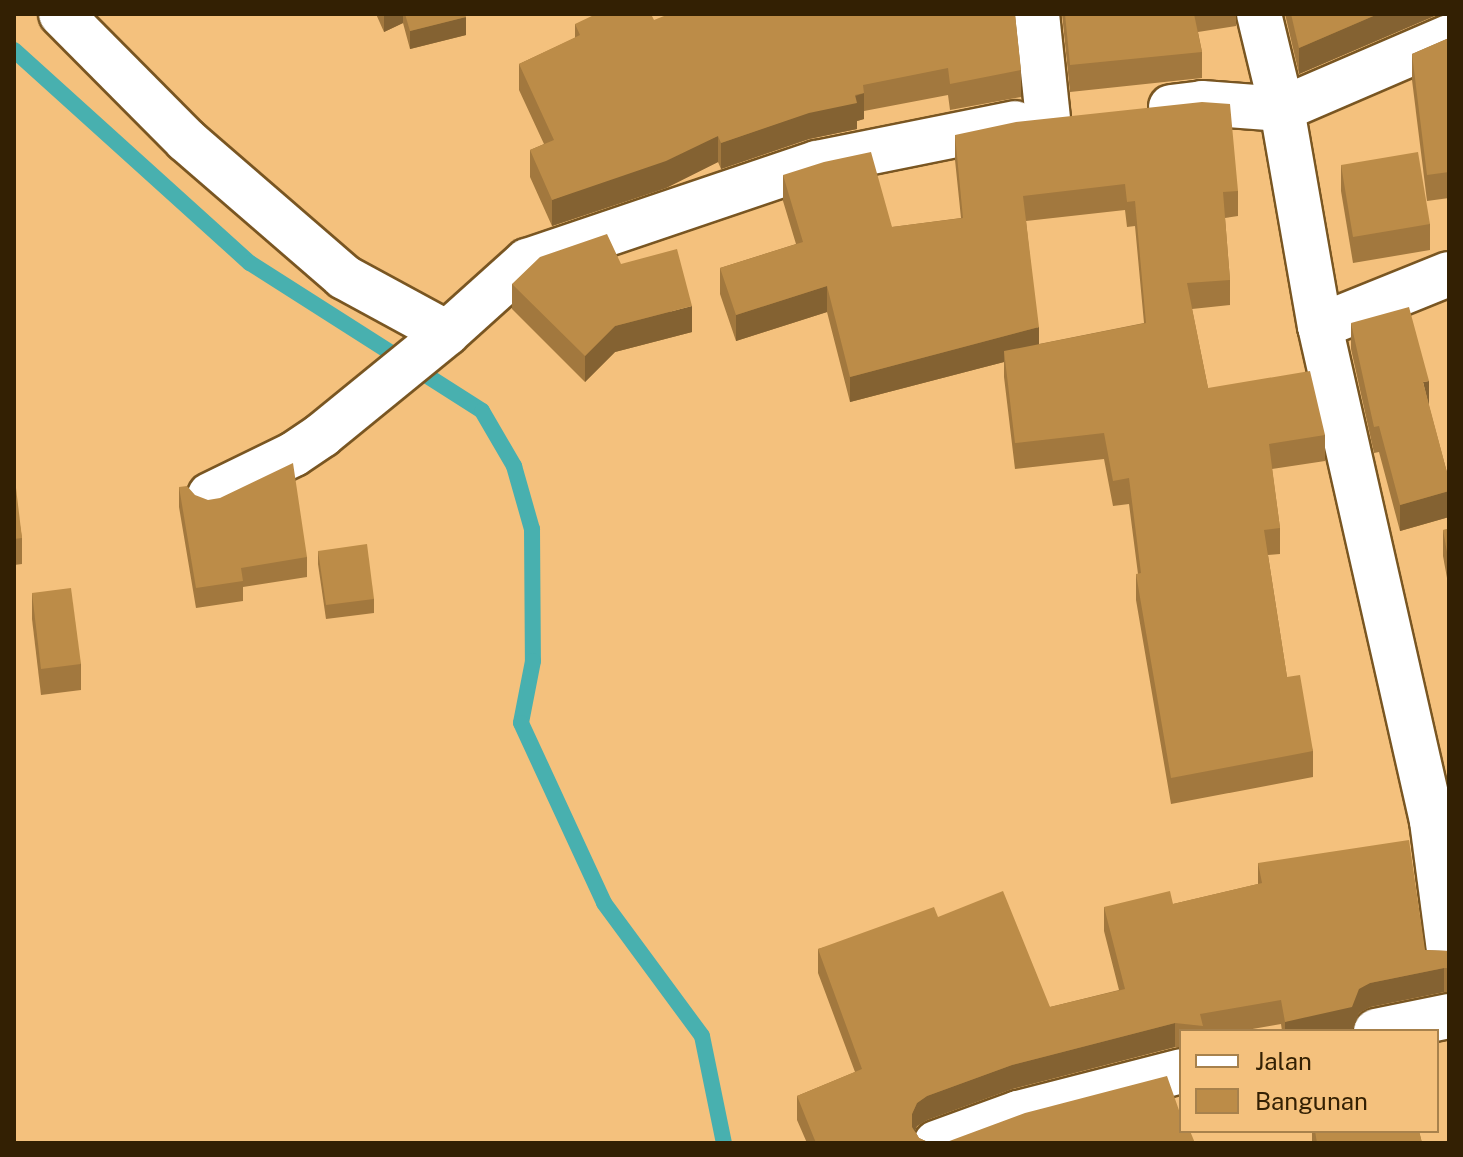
<!DOCTYPE html>
<style>
body{margin:0}
#map{position:relative;width:1463px;height:1157px;overflow:hidden;background:#f4c17d;font-family:"Public Sans",sans-serif}
div>[style]{position:absolute}
[style*='--x']{left:calc(var(--x)*1px);top:calc(var(--y)*1px);width:calc(var(--w)*1px);rotate:calc(var(--a)*1deg)}
.stream>*{height:16px;margin:-8px;padding:0 8px;transform-origin:8px;border-radius:8px;background:#48b0af}
.roads{filter:drop-shadow(2px 0 #795622) drop-shadow(-2px 0 #795622) drop-shadow(0 2px #795622) drop-shadow(0 -2px #795622)}
.street>*{height:44px;margin:-22px;padding:0 22px;transform-origin:22px;border-radius:22px;background:#fff}
.wall>*{inset:0;background:#a2783e}
.shaded-wall>*{inset:0;background:#846232}
.building>*{inset:0;background:#bc8c48}
span{translate:-50% -50%;white-space:nowrap;text-align:center;line-height:1.15;-webkit-text-stroke:7px #f4c17d;paint-order:stroke}
.frame{position:absolute;inset:0;border:16px solid #332003;pointer-events:none}
.legend{position:absolute;left:1179px;top:1029px;width:260px;height:104px;box-sizing:border-box;background:#f4c17d;border:2px solid #a7814c;margin:0;padding:10px 14px;list-style:none;font-size:24px;color:#332003}
.legend li{display:flex;align-items:center;gap:16px;height:40px}
.legend b{width:40px;border:2px solid #a7814c}
</style>
<div id="map">
<div class="stream">
<i style="--x:14;--y:50;--w:318;--a:42.1"></i>
<i style="--x:250;--y:263;--w:275;--a:32.5"></i>
<i style="--x:482;--y:411;--w:64;--a:59.8"></i>
<i style="--x:514;--y:466;--w:66;--a:74.1"></i>
<i style="--x:532;--y:529;--w:132;--a:89.6"></i>
<i style="--x:533;--y:661;--w:63;--a:101"></i>
<i style="--x:521;--y:723;--w:198;--a:65.2"></i>
<i style="--x:604;--y:903;--w:165;--a:53.6"></i>
<i style="--x:702;--y:1036;--w:109;--a:78.4"></i>
</div>
<div class="roads">
<div class="street">
<i style="--x:61;--y:14;--w:177;--a:45.2"></i>
<i style="--x:186;--y:140;--w:209;--a:40.9"></i>
<i style="--x:344;--y:277;--w:117;--a:28.5"></i>
<i style="--x:1037;--y:14;--w:106;--a:84"></i>
<i style="--x:1259;--y:14;--w:98;--a:76.4"></i>
<i style="--x:1282;--y:109;--w:220;--a:80.1"></i>
<i style="--x:1320;--y:326;--w:508;--a:77.25"></i>
<i style="--x:1432;--y:821;--w:130;--a:82.5"></i>
<i style="--x:1171;--y:107;--w:31;--a:-7"></i>
<i style="--x:1202;--y:103;--w:80;--a:4.3"></i>
<i style="--x:1282;--y:109;--w:182;--a:-23.3"></i>
<i style="--x:1320;--y:326;--w:139;--a:-22"></i>
<i style="--x:210;--y:495;--w:93;--a:-26"></i>
<i style="--x:294;--y:454;--w:34;--a:-34"></i>
<i style="--x:322;--y:435;--w:161;--a:-39.2"></i>
<i style="--x:447;--y:333;--w:108;--a:-42"></i>
<i style="--x:527;--y:261;--w:306;--a:-18.7"></i>
<i style="--x:817;--y:163;--w:202;--a:-11.4"></i>
<i style="--x:1376;--y:1031;--w:75;--a:-11.6"></i>
<i style="--x:936;--y:1143;--w:87;--a:-20.1"></i>
<i style="--x:1018;--y:1113;--w:168;--a:-14.4"></i>
</div>
</div>
<div class="wall">
<i style="clip-path:polygon(376px 14px,465px 14px,466px 35px,410px 49px,403px 23px,384px 32px)"></i>
<i style="clip-path:polygon(1062px 14px,1236px 14px,1236px 26px,1198px 32px,1202px 52px,1202px 78px,1070px 92px)"></i>
<i style="clip-path:polygon(1285px 14px,1439px 14px,1299px 74px)"></i>
<i style="clip-path:polygon(654px 20px,1021px 70px,1021px 97px,950px 110px,948px 95px,864px 111px,864px 119px,857px 121px,857px 129px,809px 139px,721px 169px,718px 162px,666px 188px,552px 226px,530px 177px,530px 150px,544px 144px,519px 90px,519px 64px,575px 38px,575px 24px)"></i>
<i style="clip-path:polygon(1449px 38px,1449px 198px,1427px 201px,1412px 80px,1412px 54px)"></i>
<i style="clip-path:polygon(evenodd,955px 135px,1238px 191px,1238px 216px,1225px 218px,1230px 280px,1230px 305px,1192px 309px,1208px 388px,1325px 435px,1325px 461px,1272px 469px,1280px 528px,1280px 554px,1268px 555px,1287px 677px,1313px 751px,1313px 777px,1171px 804px,1136px 600px,1136px 574px,1138px 574px,1129px 504px,1113px 506px,1104px 459px,1015px 469px,1004px 377px,1004px 362px,850px 402px,827px 312px,736px 341px,720px 294px,720px 268px,796px 244px,783px 201px,783px 175px,892px 227px,961px 218px,955px 160px,955px 135px,1125px 210px,1127px 227px,1135px 226px,1144px 323px,1039px 344px,1026px 221px,1125px 210px)"></i>
<i style="clip-path:polygon(1341px 165px,1430px 224px,1430px 250px,1353px 263px,1341px 191px)"></i>
<i style="clip-path:polygon(621px 264px,692px 332px,615px 352px,585px 382px,512px 309px,512px 284px)"></i>
<i style="clip-path:polygon(1351px 323px,1429px 406px,1449px 480px,1449px 517px,1400px 531px,1379px 452px,1374px 453px,1351px 349px)"></i>
<i style="clip-path:polygon(179px 487px,307px 557px,307px 577px,243px 587px,243px 601px,196px 608px,179px 507px)"></i>
<i style="clip-path:polygon(14px 488px,22px 538px,22px 564px,14px 565px)"></i>
<i style="clip-path:polygon(1449px 529px,1449px 589px,1443px 556px,1443px 530px)"></i>
<i style="clip-path:polygon(318px 551px,374px 599px,374px 613px,326px 619px,318px 564px)"></i>
<i style="clip-path:polygon(32px 593px,81px 664px,81px 690px,41px 695px,32px 619px)"></i>
<i style="clip-path:polygon(1258px 863px,1425px 950px,1449px 951px,1449px 992px,1444px 992px,1370px 1007px,1359px 1013px,1352px 1031px,1282px 1031px,1281px 1024px,1241px 1031px,1181px 1031px,1181px 1047px,1175px 1047px,1012px 1089px,927px 1120px,917px 1126px,915px 1131px,919px 1138px,930px 1143px,807px 1143px,797px 1120px,797px 1096px,855px 1072px,818px 973px,818px 949px,938px 917px,1050px 1007px,1119px 990px,1104px 931px,1104px 907px,1173px 904px,1258px 884px)"></i>
<i style="clip-path:polygon(1312px 1131px,1419px 1131px,1422px 1143px,1312px 1143px)"></i>
</div>
<div class="shaded-wall">
<i style="clip-path:polygon(384px 14px,403px 14px,403px 23px,384px 32px)"></i>
<i style="clip-path:polygon(1378px 14px,1439px 14px,1299px 74px,1299px 48px)"></i>
<i style="clip-path:polygon(466px 17px,466px 35px,410px 49px,410px 31px)"></i>
<i style="clip-path:polygon(864px 93px,864px 119px,857px 121px,857px 129px,809px 139px,721px 169px,721px 143px)"></i>
<i style="clip-path:polygon(718px 136px,718px 162px,666px 188px,552px 226px,552px 200px)"></i>
<i style="clip-path:polygon(827px 286px,827px 312px,736px 341px,736px 315px)"></i>
<i style="clip-path:polygon(692px 306px,692px 332px,615px 352px,585px 382px,585px 356px,615px 326px)"></i>
<i style="clip-path:polygon(1039px 327px,1039px 353px,1004px 351px,1004px 362px,850px 402px,850px 377px)"></i>
<i style="clip-path:polygon(1429px 381px,1429px 407px,1423px 382px)"></i>
<i style="clip-path:polygon(1449px 491px,1449px 517px,1400px 531px,1400px 505px)"></i>
<i style="clip-path:polygon(1444px 968px,1444px 992px,1370px 1007px,1359px 1013px,1352px 1031px,1285px 1031px,1285px 1022px,1370px 983px)"></i>
<i style="clip-path:polygon(1175px 1023px,1175px 1047px,1012px 1089px,927px 1120px,917px 1126px,912px 1138px,912px 1114px,917px 1103px,927px 1096px,1012px 1065px)"></i>
</div>
<div class="building">
<i style="clip-path:polygon(405px 14px,465px 14px,466px 17px,410px 31px)"></i>
<i style="clip-path:polygon(596px 14px,651px 14px,654px 20px,669px 14px,1015px 14px,1021px 70px,950px 84px,948px 68px,863px 85px,864px 93px,855px 95px,857px 103px,809px 113px,721px 143px,718px 136px,666px 161px,552px 200px,530px 150px,554px 140px,519px 64px,580px 35px,575px 24px)"></i>
<i style="clip-path:polygon(1065px 14px,1194px 14px,1202px 52px,1070px 65px)"></i>
<i style="clip-path:polygon(1291px 14px,1378px 14px,1299px 48px)"></i>
<i style="clip-path:polygon(1449px 38px,1449px 172px,1427px 175px,1412px 54px)"></i>
<i style="clip-path:polygon(1202px 102px,1230px 104px,1238px 191px,1223px 192px,1230px 280px,1187px 283px,1208px 388px,1310px 371px,1325px 435px,1269px 444px,1280px 528px,1264px 530px,1287px 677px,1300px 675px,1313px 751px,1171px 778px,1136px 574px,1141px 573px,1129px 478px,1113px 481px,1104px 433px,1015px 443px,1004px 351px,1146px 323px,1135px 201px,1127px 202px,1125px 184px,1023px 196px,1039px 327px,850px 377px,827px 286px,736px 315px,720px 268px,803px 242px,783px 175px,824px 162px,871px 152px,892px 227px,963px 218px,955px 135px,1016px 122px)"></i>
<i style="clip-path:polygon(1418px 152px,1430px 224px,1353px 237px,1341px 165px)"></i>
<i style="clip-path:polygon(607px 234px,621px 264px,677px 249px,692px 306px,615px 326px,585px 356px,512px 284px,540px 257px)"></i>
<i style="clip-path:polygon(1409px 307px,1429px 381px,1423px 382px,1449px 480px,1449px 491px,1400px 505px,1379px 426px,1374px 427px,1351px 323px)"></i>
<i style="clip-path:polygon(293px 463px,307px 557px,241px 568px,243px 581px,196px 588px,179px 487px,187px 486px,195px 495px,208px 500px,220px 498px)"></i>
<i style="clip-path:polygon(14px 488px,16px 488px,22px 538px,14px 539px)"></i>
<i style="clip-path:polygon(1449px 529px,1449px 563px,1443px 530px)"></i>
<i style="clip-path:polygon(367px 544px,374px 599px,326px 605px,318px 551px)"></i>
<i style="clip-path:polygon(71px 588px,81px 664px,41px 669px,32px 593px)"></i>
<i style="clip-path:polygon(1409px 840px,1425px 950px,1449px 951px,1449px 968px,1444px 968px,1370px 983px,1359px 989px,1352px 1007px,1285px 1022px,1281px 1000px,1200px 1014px,1203px 1026px,1175px 1023px,1012px 1065px,927px 1096px,917px 1103px,912px 1114px,912px 1127px,919px 1138px,930px 1143px,816px 1143px,797px 1096px,862px 1069px,818px 949px,934px 907px,938px 917px,1003px 891px,1050px 1007px,1125px 989px,1104px 907px,1170px 891px,1173px 904px,1262px 883px,1258px 863px)"></i>
<i style="clip-path:polygon(1167px 1076px,1181px 1116px,1181px 1131px,1190px 1131px,1195px 1143px,939px 1143px,944px 1143px,1025px 1113px)"></i>
<i style="clip-path:polygon(1315px 1131px,1419px 1131px,1422px 1143px,1317px 1143px)"></i>
</div>
<div class="frame"></div>
<ul class="legend">
<li><b style="height:10px;background:#fff"></b>Jalan</li>
<li><b style="height:22px;background:#bc8c48"></b>Bangunan</li>
</ul>
</div>
